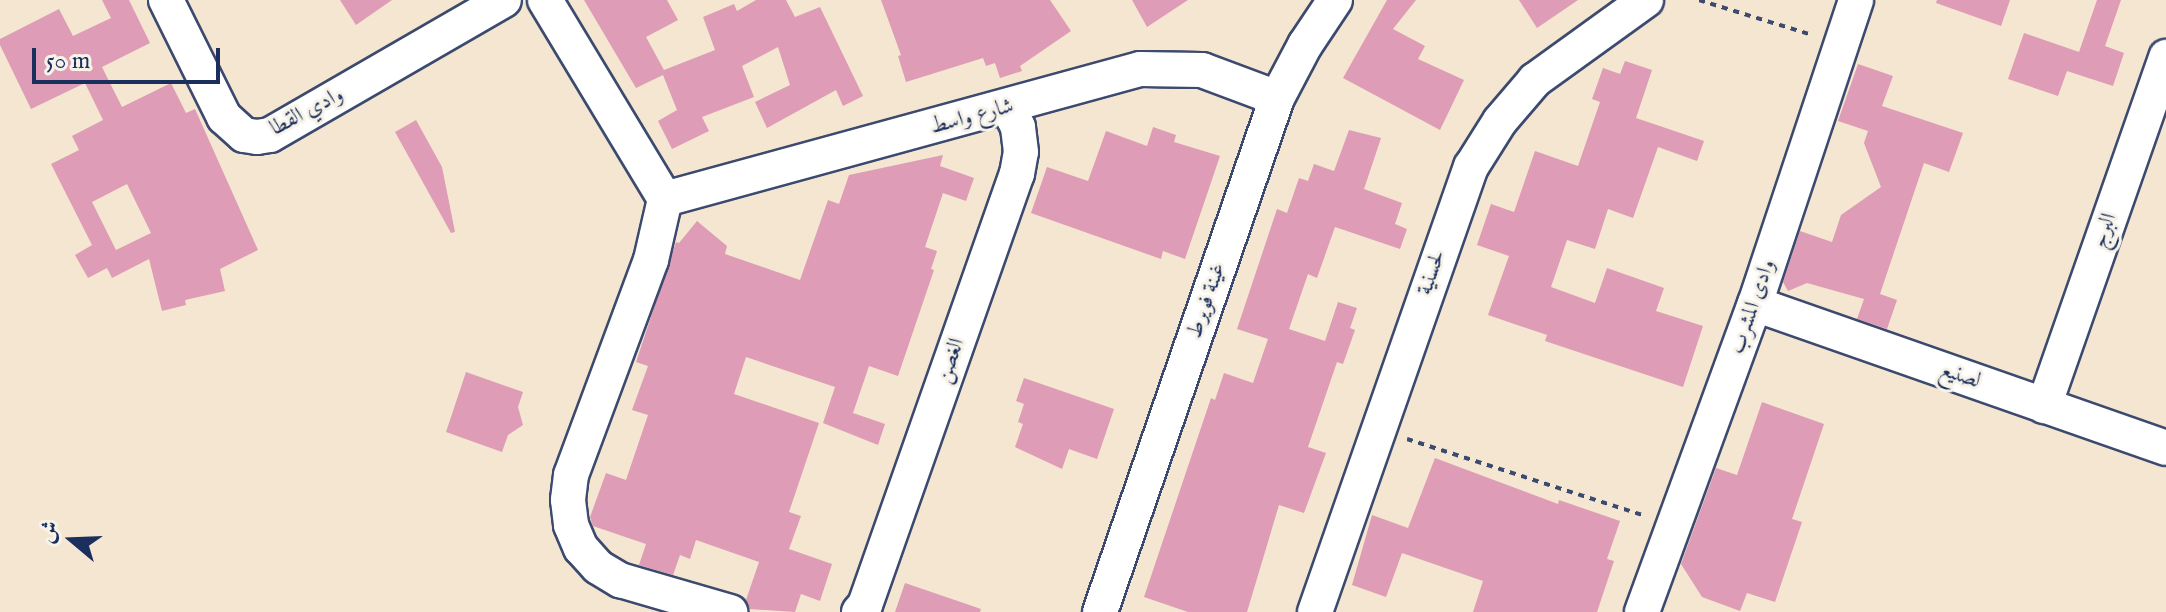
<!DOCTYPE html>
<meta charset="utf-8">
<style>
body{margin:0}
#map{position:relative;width:2166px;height:612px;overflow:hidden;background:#f4e6d0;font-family:"IM FELL English",Amiri,serif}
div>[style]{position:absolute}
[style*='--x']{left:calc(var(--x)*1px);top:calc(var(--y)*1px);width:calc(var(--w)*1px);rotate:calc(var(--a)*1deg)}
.building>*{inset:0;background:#de9cb6}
.path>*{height:4px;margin-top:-2px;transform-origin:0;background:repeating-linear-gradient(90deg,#3c4a6f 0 6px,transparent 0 12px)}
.roads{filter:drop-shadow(2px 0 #3c4a6f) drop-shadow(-2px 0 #3c4a6f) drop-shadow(0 2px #3c4a6f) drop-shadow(0 -2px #3c4a6f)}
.minor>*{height:34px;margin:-17px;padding:0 17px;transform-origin:17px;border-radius:17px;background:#fff}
span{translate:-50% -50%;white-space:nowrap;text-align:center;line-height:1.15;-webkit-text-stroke:6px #f7f3e8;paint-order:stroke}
.street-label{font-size:22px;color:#1b2f5e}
.north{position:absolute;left:32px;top:500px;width:80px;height:80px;-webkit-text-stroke:6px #f7f3e8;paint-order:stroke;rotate:289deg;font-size:22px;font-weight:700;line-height:32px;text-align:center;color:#1b2f5e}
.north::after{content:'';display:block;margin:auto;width:28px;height:36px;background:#1b2f5e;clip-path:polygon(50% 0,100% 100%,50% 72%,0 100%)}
.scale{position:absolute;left:32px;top:48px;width:188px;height:36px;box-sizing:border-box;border:4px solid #1b2f5e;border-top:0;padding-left:10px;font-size:24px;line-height:28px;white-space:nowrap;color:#1b2f5e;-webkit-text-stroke:6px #f7f3e8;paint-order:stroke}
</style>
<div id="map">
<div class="building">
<i style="clip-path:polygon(evenodd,102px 0,129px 0,150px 43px,102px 67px,122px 107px,171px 83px,186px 113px,195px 109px,258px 250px,220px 269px,225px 291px,185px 300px,186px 305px,162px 311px,149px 259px,112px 278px,107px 268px,88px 278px,75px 255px,92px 245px,51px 164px,79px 150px,72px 136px,103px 120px,85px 83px,31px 109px,0 45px,0 39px,59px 9px,73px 36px,111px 18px,102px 0,127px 184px,151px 233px,116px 250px,92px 202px,127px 184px)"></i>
<i style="clip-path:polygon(340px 0,392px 0,356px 25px)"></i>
<i style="clip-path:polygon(584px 0,667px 0,678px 20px,646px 37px,664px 70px,715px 50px,703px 17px,734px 4px,737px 11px,756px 0,786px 0,795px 17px,820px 7px,863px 96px,843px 106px,836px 90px,767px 128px,755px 102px,790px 85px,778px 47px,742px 66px,754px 97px,702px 117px,709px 131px,672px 149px,658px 121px,677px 110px,663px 75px,636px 88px)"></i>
<i style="clip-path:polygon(881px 0,1050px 0,1071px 31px,1020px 66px,1022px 71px,1000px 78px,995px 63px,986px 66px,983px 58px,906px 82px,898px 56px,901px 55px)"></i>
<i style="clip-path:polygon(1132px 0,1188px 0,1147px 27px)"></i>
<i style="clip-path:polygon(1387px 0,1416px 0,1393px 29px,1425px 46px,1418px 59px,1464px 80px,1440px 130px,1343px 78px)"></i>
<i style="clip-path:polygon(1519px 0,1578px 0,1537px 28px)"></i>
<i style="clip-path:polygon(1937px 0,2010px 0,2001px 26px,1936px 3px)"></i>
<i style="clip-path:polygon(2097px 0,2121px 0,2105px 46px,2124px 53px,2113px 86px,2067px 71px,2058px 96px,2008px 79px,2024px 33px,2079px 52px)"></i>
<i style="clip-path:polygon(1625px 61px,1652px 70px,1636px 118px,1704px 141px,1697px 161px,1658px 147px,1633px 218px,1608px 209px,1595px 249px,1567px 240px,1551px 287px,1595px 303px,1607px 268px,1664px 288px,1656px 311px,1703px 326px,1683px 387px,1545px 341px,1547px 335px,1488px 315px,1509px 256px,1477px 245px,1491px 204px,1514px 212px,1535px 151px,1578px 166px,1600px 102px,1592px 99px,1603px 68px,1620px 74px)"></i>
<i style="clip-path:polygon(1858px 64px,1893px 76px,1882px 106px,1963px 133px,1949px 172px,1924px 163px,1880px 294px,1897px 300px,1887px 329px,1857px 319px,1864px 299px,1807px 283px,1788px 291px,1783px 282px,1800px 231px,1832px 242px,1841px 215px,1881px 187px,1864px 143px,1868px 131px,1838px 121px)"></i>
<i style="clip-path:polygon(416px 120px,442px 167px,455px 232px,451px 233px,395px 132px)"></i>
<i style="clip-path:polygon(1153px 127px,1176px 135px,1174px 142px,1220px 156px,1185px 259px,1163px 251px,1161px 259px,1031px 213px,1047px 167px,1088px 181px,1106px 131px,1147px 146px)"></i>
<i style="clip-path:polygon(1349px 130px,1381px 138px,1364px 189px,1402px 203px,1395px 224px,1407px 229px,1400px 249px,1335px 227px,1317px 278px,1308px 274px,1289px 329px,1325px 341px,1338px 302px,1357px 308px,1350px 328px,1355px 330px,1343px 364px,1337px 362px,1308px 447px,1326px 453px,1304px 513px,1279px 505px,1247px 612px,1188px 612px,1144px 597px,1211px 398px,1215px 400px,1224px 373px,1253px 383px,1268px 339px,1237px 329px,1277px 209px,1287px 213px,1299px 178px,1308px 181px,1314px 164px,1334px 171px)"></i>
<i style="clip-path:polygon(943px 155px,940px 166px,974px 178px,966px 201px,943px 193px,925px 247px,937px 251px,931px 269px,934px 270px,898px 376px,869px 366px,853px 413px,885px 424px,878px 445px,823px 423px,835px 387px,746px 357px,734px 394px,819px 423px,789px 512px,801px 516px,789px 549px,832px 564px,820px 601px,801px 594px,795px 612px,749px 609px,746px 600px,759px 562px,696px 540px,690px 559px,680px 555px,673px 575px,639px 565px,646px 544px,593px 526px,590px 517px,606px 473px,626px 480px,648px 415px,632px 410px,648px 366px,636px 362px,676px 242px,679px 243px,697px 221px,727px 246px,725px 254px,800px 280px,828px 200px,839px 204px,849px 175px)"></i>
<i style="clip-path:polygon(466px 372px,523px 392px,518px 407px,523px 425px,508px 435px,502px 452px,446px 432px)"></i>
<i style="clip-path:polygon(1024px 378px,1114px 409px,1097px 459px,1069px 449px,1062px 469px,1015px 447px,1023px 424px,1018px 422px,1024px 404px,1016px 401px)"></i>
<i style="clip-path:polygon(1762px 402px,1824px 424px,1792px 519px,1802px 522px,1775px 602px,1747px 593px,1740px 611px,1702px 597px,1681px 564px,1716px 468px,1737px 475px)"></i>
<i style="clip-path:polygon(1435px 458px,1558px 504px,1559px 500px,1620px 521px,1607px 559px,1614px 561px,1597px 612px,1473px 612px,1483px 581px,1402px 553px,1386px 597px,1352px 585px,1372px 515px,1408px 528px)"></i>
<i style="clip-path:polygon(905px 583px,981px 609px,980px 612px,895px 612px)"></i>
</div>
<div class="path">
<i style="--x:1699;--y:0;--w:118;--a:17.2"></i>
<i style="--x:1407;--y:439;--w:251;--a:17.9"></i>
</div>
<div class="roads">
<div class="minor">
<i style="--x:166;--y:0;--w:131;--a:63.6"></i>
<i style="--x:224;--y:117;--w:27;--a:42"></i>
<i style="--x:244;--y:135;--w:13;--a:9"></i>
<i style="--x:257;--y:137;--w:13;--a:-9"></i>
<i style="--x:270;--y:135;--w:270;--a:-30"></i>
<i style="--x:545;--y:0;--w:232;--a:58.9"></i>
<i style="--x:665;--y:199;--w:492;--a:-15.3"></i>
<i style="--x:1140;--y:69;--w:62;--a:0.9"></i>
<i style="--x:1202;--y:70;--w:80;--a:20.5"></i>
<i style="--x:665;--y:199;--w:63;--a:102.9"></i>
<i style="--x:651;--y:260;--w:229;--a:110.4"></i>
<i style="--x:571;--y:475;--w:25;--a:97"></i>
<i style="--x:568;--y:500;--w:25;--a:83"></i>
<i style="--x:571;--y:525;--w:25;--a:67"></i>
<i style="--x:581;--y:548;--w:25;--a:48"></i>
<i style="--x:598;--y:567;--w:26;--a:31"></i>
<i style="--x:620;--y:580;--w:115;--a:16.2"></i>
<i style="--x:1755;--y:304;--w:435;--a:19.3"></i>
<i style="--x:2044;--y:406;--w:370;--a:-70.7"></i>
<i style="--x:859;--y:612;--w:9;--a:-49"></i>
<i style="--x:865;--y:605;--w:457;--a:-70.6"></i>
<i style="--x:1017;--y:174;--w:22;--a:-80"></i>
<i style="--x:1021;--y:152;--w:25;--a:-97"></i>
<i style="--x:1018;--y:127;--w:22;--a:-117"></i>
<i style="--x:1100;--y:612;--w:544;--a:-71"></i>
<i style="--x:1277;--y:98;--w:60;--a:-62.2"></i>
<i style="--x:1305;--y:45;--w:54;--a:-56.3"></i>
<i style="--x:1315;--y:612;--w:472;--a:-70.7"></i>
<i style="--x:1471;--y:167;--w:54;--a:-57.8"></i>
<i style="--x:1500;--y:121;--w:54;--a:-49.5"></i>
<i style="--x:1535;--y:80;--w:137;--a:-35.8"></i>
<i style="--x:1642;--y:612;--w:328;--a:-69.9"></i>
<i style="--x:1755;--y:304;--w:320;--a:-71.6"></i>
</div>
</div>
<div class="street-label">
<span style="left:307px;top:112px;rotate:-28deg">وادي القطا</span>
<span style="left:972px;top:117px;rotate:-15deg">شارع واسط</span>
<span style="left:2105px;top:231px;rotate:-71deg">البرج</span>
<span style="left:1432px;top:273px;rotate:-71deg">لحسنية</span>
<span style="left:1207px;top:301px;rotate:-71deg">غينة فويرط</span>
<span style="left:1753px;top:307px;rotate:-71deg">وادى المشرب</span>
<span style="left:951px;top:361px;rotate:-71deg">الغصن</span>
<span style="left:1960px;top:376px;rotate:19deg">لصنيع</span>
</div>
<div class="north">ش</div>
<div class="scale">50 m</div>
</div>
